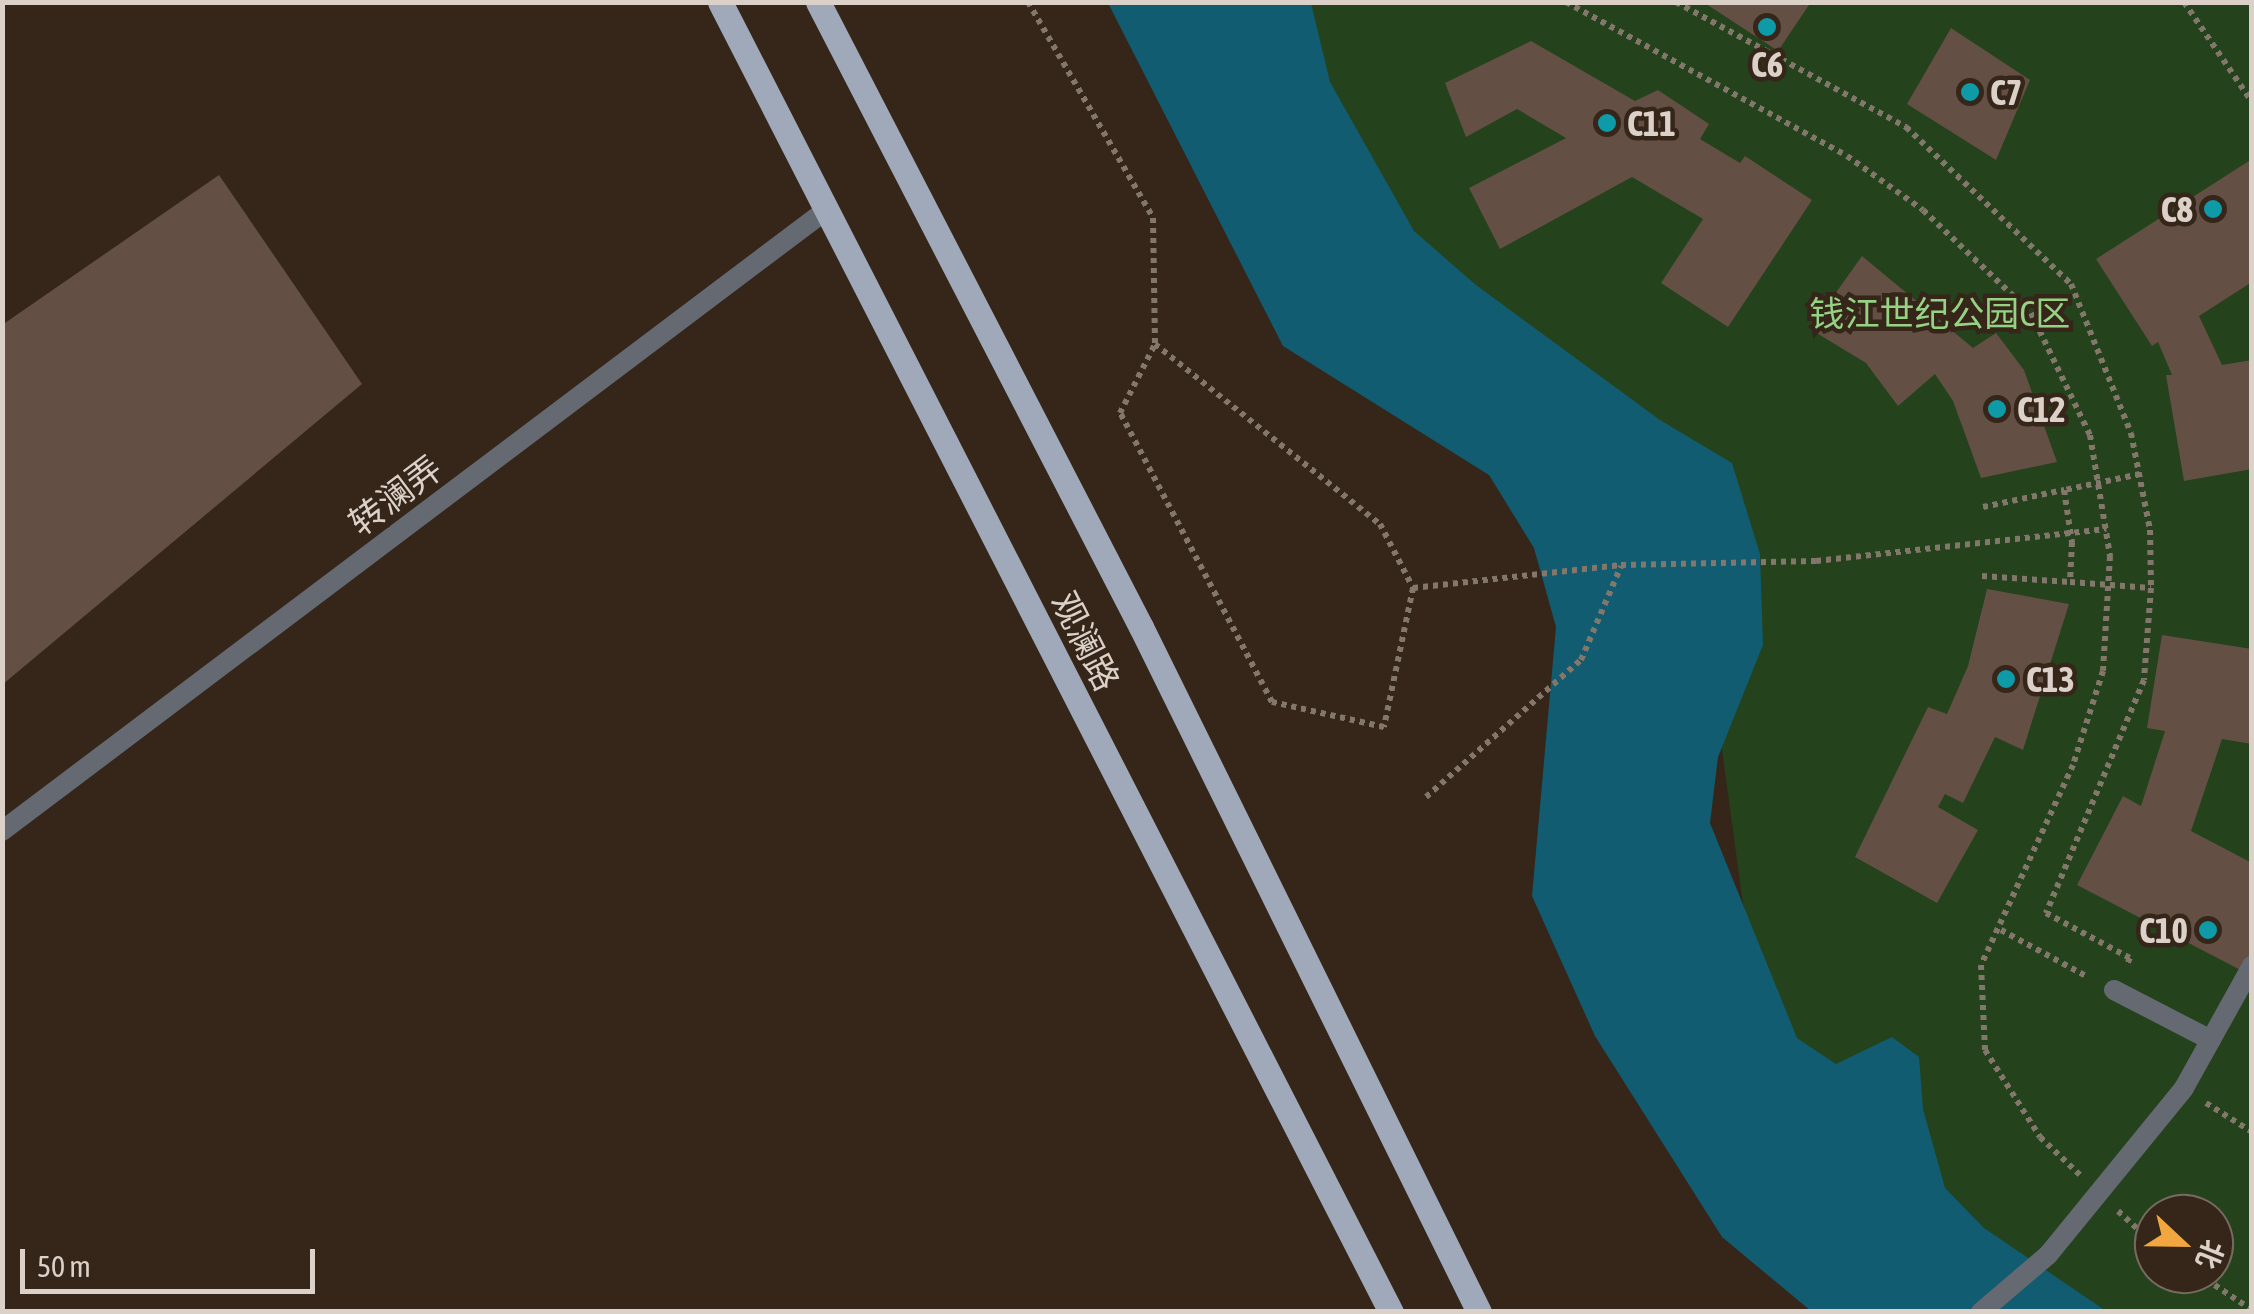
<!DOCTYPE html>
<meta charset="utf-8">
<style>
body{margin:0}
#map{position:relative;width:2254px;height:1314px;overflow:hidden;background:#352619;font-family:"Asap Condensed","Noto Sans SC",sans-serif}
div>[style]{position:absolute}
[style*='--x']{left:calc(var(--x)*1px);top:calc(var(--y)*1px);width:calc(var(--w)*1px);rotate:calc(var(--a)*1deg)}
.green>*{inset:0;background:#24421b}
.water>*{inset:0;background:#115c70}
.building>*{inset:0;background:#634f44}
.path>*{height:6px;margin-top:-3px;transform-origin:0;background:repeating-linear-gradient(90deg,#83776b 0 5px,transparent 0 10px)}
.lane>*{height:20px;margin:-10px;padding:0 10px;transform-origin:10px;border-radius:10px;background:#646972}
.street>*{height:20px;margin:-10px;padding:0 10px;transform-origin:10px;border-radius:10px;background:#646972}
.primary>*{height:25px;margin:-12.5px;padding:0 12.5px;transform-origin:12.5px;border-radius:12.5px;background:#9fa9ba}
.path-bridge>*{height:6px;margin-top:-3px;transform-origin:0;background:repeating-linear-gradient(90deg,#83776b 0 5px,transparent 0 10px)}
.lane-bridge>*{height:20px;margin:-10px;padding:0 10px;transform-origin:10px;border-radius:10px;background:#646972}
.dots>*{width:28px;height:28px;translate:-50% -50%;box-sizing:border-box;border:5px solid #352619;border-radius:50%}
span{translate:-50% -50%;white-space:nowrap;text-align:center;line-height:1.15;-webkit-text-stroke:9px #352619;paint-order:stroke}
.poi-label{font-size:35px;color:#dbd1c8;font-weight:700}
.left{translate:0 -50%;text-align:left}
.right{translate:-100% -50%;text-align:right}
.park-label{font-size:35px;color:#95d284}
.street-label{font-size:35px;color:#dbd1c8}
.frame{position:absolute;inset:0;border:5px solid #dbd1c8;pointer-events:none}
.north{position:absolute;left:2134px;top:1194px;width:100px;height:100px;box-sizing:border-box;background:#352619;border:2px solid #776a5f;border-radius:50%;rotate:112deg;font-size:28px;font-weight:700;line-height:40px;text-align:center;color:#dbd1c8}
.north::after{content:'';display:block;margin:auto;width:35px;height:45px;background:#f1a640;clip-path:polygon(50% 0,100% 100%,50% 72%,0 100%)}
.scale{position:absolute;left:20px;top:1249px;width:295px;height:45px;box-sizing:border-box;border:5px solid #dbd1c8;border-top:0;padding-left:12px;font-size:30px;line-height:35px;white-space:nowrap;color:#dbd1c8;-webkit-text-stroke:8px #352619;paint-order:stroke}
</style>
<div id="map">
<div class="green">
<i style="clip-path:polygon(evenodd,1268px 3px,2251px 3px,2251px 1311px,2019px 1311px,1778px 1162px,1687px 492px,1410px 270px,1268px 3px,2154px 1214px,2214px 1214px,2214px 1274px,2154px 1274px,2154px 1214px)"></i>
</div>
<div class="water">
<i style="clip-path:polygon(1108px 3px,1311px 3px,1330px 82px,1414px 231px,1476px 285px,1660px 420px,1732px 463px,1760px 554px,1763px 645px,1718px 757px,1710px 823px,1797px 1038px,1836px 1064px,1892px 1037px,1919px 1057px,1923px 1109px,1945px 1188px,1984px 1228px,2106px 1311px,1811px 1311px,1722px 1237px,1595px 1036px,1532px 896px,1556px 627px,1534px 548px,1489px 475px,1283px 346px)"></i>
</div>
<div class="building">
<i style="clip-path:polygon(1703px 2px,1811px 2px,1778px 51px)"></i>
<i style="clip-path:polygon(1951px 28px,2030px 80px,1996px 160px,1907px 104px)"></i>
<i style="clip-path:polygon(1531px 41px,1635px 101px,1658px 90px,1709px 124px,1700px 139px,1740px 163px,1745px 156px,1812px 200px,1728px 327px,1661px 283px,1703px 219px,1632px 177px,1500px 249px,1469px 188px,1566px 138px,1517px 109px,1466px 137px,1445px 83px)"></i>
<i style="clip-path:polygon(2252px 159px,2252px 282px,2199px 316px,2222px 365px,2252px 360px,2252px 469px,2184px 481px,2166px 375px,2172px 375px,2158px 342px,2152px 346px,2096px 259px)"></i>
<i style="clip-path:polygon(219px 175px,362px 384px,2px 685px,2px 325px)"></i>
<i style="clip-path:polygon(1862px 256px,1973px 348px,1996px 333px,2024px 370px,2057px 462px,1981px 478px,1953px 401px,1935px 374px,1898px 406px,1866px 363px,1810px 329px)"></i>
<i style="clip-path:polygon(1987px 589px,2069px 604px,2023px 750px,1995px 737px,1963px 803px,1945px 794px,1938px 807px,1978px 830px,1937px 903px,1855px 857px,1928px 707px,1947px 714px,1968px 666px)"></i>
<i style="clip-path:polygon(2162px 635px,2252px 649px,2252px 744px,2222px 739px,2191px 831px,2252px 863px,2252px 976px,2077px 885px,2123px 796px,2141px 806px,2165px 731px,2147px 728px)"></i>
</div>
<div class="path">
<i style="--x:1028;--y:2;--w:250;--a:59.9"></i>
<i style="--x:1153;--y:218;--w:126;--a:89.1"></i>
<i style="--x:1566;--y:2;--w:320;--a:28.7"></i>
<i style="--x:1847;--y:156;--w:93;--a:35.4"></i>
<i style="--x:1923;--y:210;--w:149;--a:43.6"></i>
<i style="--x:2031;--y:313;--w:136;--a:64.2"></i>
<i style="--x:2090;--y:435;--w:123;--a:80.6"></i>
<i style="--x:2110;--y:556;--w:115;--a:93.5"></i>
<i style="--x:2103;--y:671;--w:99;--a:107.7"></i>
<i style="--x:2073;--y:765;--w:220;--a:114.7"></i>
<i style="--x:1981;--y:965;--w:85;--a:87.3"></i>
<i style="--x:1985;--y:1050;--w:103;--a:57.7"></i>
<i style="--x:2040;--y:1137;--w:55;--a:43.5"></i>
<i style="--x:1676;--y:2;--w:262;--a:28.5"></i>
<i style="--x:1906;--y:127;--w:228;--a:43.6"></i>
<i style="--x:2071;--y:284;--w:161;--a:68.1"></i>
<i style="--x:2131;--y:433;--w:99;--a:78.9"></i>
<i style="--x:2150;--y:530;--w:58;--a:89"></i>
<i style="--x:2151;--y:588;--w:92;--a:94.4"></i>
<i style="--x:2144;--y:680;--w:253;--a:112.8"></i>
<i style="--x:2046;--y:913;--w:95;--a:28.2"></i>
<i style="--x:2130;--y:958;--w:7;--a:117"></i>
<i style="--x:2184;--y:2;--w:121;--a:55.8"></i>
<i style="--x:1155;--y:344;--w:288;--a:38.7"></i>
<i style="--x:1380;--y:524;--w:72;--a:62.7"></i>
<i style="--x:1413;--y:588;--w:142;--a:101.8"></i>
<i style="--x:1384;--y:727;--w:115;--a:-167.4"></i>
<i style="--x:1272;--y:702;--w:327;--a:-117.7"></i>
<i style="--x:1120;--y:413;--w:77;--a:-63.1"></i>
<i style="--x:1983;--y:507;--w:83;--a:-11.9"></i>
<i style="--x:1982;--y:576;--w:88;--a:3.9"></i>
<i style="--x:1413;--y:588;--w:209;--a:-6.3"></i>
<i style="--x:1621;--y:565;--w:195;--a:-1.2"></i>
<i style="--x:1816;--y:561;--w:292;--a:-6.3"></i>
<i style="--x:1426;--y:797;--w:207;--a:-41.5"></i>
<i style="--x:1581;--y:660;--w:102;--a:-66.9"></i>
<i style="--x:2001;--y:930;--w:99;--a:28.4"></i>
<i style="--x:2206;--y:1103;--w:54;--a:32.2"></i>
<i style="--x:2118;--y:1211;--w:49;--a:42.5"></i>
<i style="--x:2198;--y:1274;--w:65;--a:33.7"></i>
</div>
<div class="lane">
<i style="--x:2114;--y:990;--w:109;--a:27.3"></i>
<i style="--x:2184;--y:1088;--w:140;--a:-60.9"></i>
</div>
<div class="street">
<i style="--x:2;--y:831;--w:1032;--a:-37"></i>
</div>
<div class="primary">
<i style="--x:720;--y:2;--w:1472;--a:62.88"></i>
<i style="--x:818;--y:2;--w:704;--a:62.67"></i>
<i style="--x:1141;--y:627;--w:764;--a:63.74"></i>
</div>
<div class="path-bridge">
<i style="--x:2140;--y:474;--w:78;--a:168.1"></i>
<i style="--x:2064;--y:490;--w:53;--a:81.3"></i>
<i style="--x:2072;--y:542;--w:40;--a:92.9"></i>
<i style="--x:2070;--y:582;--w:81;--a:4.2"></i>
</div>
<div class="lane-bridge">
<i style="--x:1981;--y:1312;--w:88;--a:-40.4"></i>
<i style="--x:2048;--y:1255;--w:215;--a:-50.8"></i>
</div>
<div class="dots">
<i style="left:1767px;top:27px;background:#0f9aa8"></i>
<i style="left:1970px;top:92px;background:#0f9aa8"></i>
<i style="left:1607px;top:123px;background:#0f9aa8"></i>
<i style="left:2213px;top:209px;background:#0f9aa8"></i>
<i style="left:1997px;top:409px;background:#0f9aa8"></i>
<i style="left:2006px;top:679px;background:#0f9aa8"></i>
<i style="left:2208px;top:930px;background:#0f9aa8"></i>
</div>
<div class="poi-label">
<span style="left:1767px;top:64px">C6</span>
<span class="left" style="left:1990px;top:92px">C7</span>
<span class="left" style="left:1627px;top:123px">C11</span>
<span class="right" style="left:2193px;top:209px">C8</span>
<span class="left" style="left:2017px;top:409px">C12</span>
<span class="left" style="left:2026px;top:679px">C13</span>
<span class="right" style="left:2188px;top:930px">C10</span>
</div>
<div class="park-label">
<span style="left:1940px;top:313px">钱江世纪公园C区</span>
</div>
<div class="street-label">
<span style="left:395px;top:495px;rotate:-37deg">转澜弄</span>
<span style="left:1086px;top:641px;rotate:63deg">观澜路</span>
</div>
<div class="frame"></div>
<div class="north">北</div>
<div class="scale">50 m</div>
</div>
